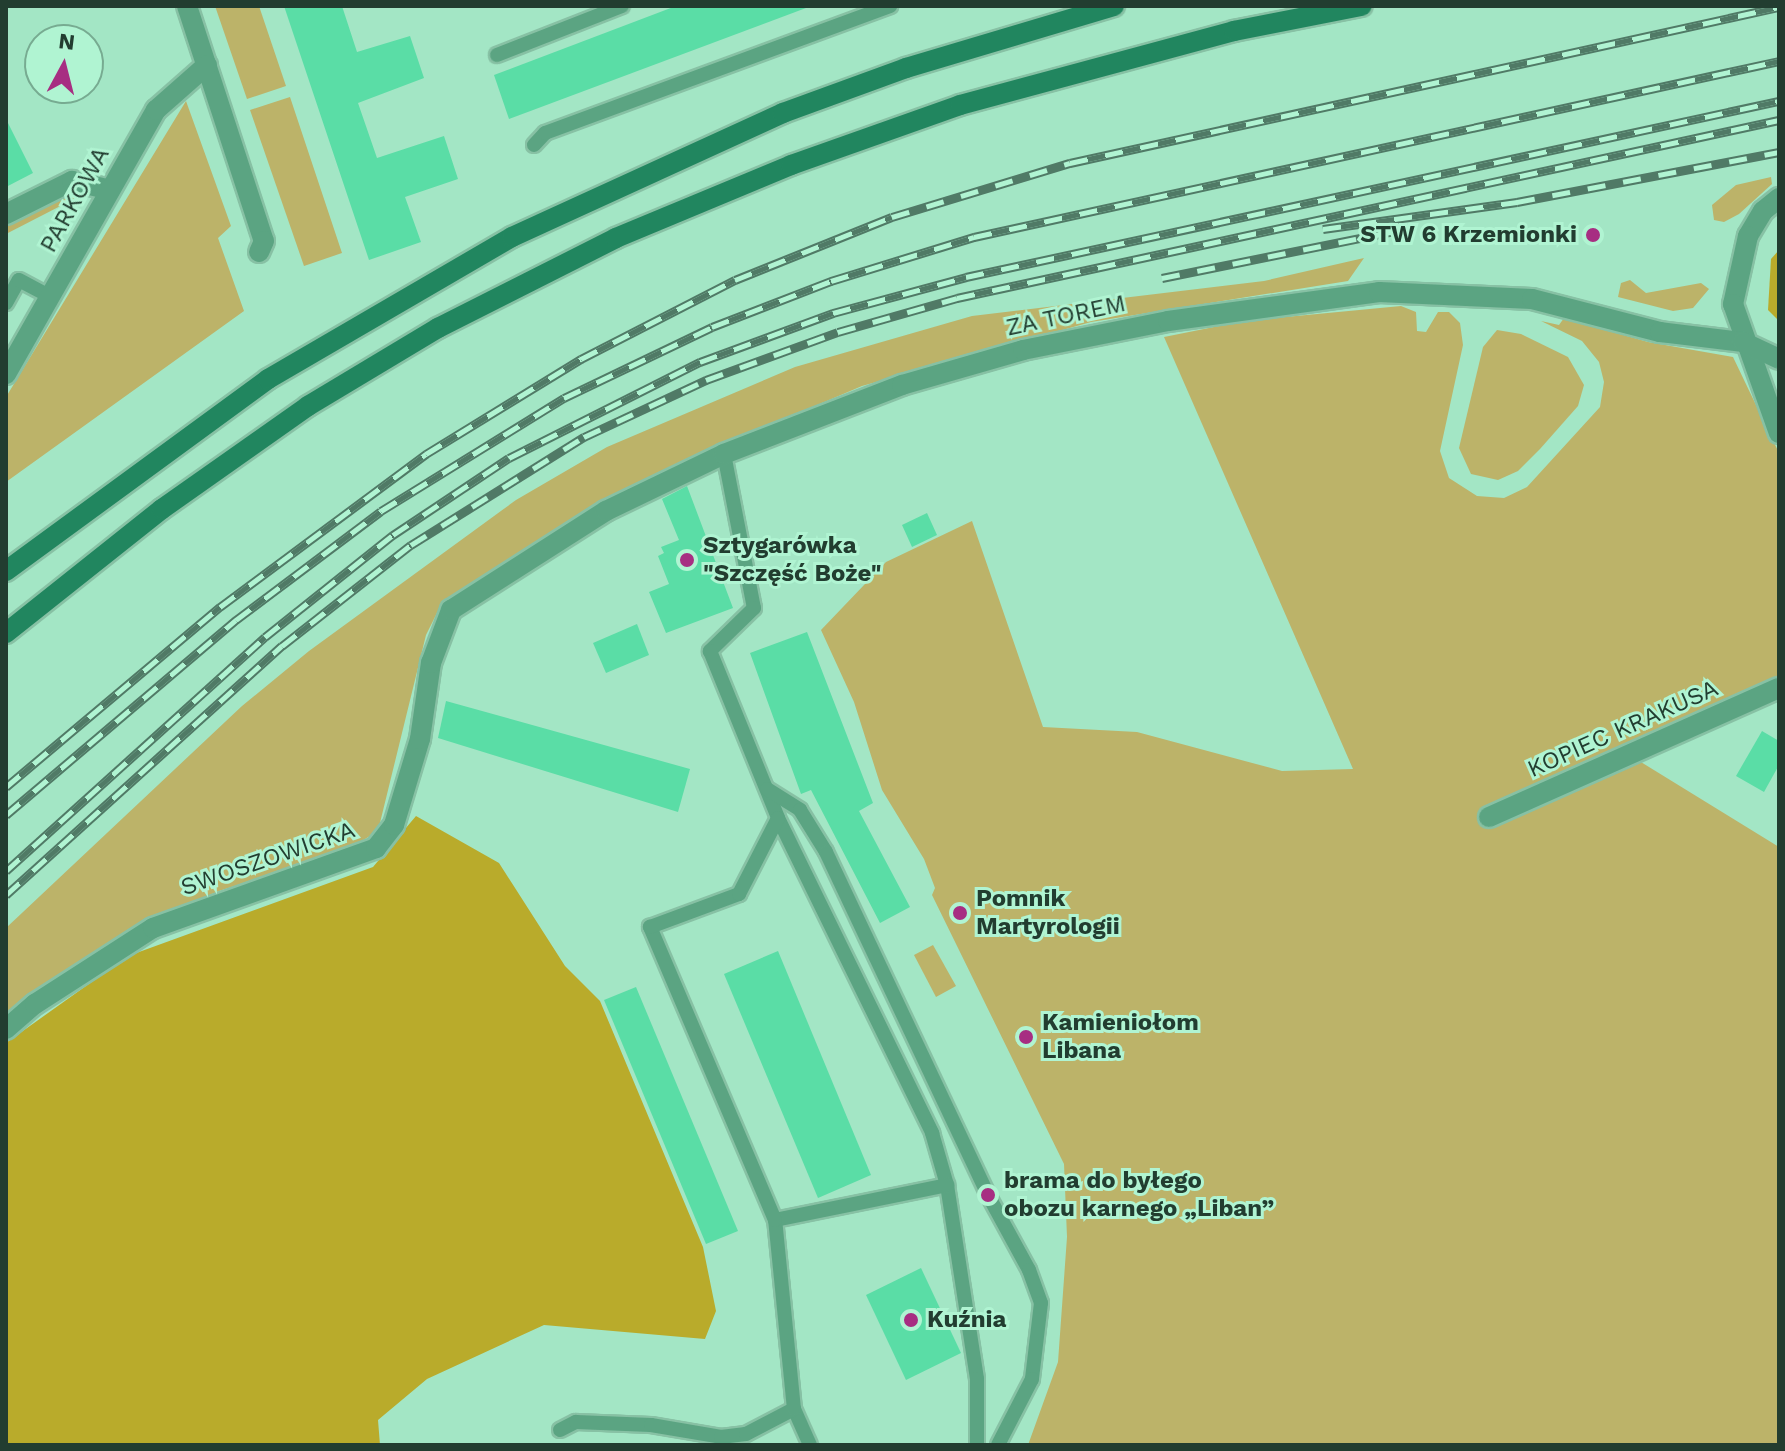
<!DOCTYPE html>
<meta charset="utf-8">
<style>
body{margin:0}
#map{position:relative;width:1785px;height:1451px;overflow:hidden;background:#a3e6c5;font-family:"Work Sans",sans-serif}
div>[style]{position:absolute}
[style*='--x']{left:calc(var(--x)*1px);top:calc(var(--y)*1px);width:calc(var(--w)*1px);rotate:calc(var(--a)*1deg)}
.green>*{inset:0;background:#bcb369}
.forest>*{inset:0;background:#b9ab2b}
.building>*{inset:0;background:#5adda6}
.roads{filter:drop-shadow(2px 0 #87c1a4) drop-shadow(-2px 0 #87c1a4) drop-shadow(0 2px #87c1a4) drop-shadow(0 -2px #87c1a4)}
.service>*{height:14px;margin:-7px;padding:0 7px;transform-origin:7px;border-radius:7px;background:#5ba482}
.minor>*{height:20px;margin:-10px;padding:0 10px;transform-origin:10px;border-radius:10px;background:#5ba482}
.secondary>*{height:20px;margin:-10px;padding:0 10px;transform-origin:10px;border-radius:10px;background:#21865f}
.rail>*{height:9px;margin-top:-4.5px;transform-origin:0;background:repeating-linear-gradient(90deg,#b0f4d2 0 18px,#507a66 0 36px);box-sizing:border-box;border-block:2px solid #507a66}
.dots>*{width:22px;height:22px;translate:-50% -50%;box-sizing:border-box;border:4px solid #b0f4d2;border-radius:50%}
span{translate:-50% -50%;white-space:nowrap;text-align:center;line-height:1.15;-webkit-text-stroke:6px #b0f4d2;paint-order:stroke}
.street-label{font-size:24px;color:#223d30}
.poi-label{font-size:24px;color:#223d30;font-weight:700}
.right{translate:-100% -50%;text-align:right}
.left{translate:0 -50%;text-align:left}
.frame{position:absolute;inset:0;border:8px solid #223d30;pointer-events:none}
.north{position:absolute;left:24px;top:24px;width:80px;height:80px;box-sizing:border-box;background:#b0f4d2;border:2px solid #77ab91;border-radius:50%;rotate:7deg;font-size:22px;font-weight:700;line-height:32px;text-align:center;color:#223d30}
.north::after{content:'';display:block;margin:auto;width:28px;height:36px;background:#a72e82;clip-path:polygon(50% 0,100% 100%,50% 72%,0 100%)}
</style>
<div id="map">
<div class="green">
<i style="clip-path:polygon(215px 6px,259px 6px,286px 86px,247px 99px)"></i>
<i style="clip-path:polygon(290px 97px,342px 253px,304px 266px,250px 110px)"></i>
<i style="clip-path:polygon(186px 101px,231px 226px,218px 238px,244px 311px,6px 482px,6px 397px)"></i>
<i style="clip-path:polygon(1771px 177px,1772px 184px,1739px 214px,1724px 222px,1714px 220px,1712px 205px,1736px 185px)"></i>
<i style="clip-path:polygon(70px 193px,74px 199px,6px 234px,6px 227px)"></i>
<i style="clip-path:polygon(1364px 258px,1348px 281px,1091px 322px,862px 386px,676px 465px,576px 519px,442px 603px,426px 635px,378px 831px,349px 849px,219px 891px,140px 924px,6px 1015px,6px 928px,242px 706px,309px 651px,516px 500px,607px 447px,795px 367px,972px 316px,1264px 281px)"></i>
<i style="clip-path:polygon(1630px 280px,1646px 293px,1701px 283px,1709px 289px,1693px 308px,1673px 311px,1618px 297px,1621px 283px)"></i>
<i style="clip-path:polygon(1401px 306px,1416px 312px,1417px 331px,1426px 332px,1438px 312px,1449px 312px,1460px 323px,1463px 345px,1440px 451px,1449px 478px,1477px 496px,1504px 498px,1527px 487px,1600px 407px,1604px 382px,1599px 362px,1582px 341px,1541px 321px,1559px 325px,1564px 318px,1648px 342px,1733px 357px,1779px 453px,1779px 682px,1623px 751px,1779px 847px,1779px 1445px,1028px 1445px,1058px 1362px,1067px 1237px,1064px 1164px,932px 895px,935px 888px,924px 859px,882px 790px,854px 702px,821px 630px,886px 562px,972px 521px,1043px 727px,1137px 732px,1282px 771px,1353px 769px,1164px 337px,1244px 321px)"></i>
<i style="clip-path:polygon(1497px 330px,1521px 334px,1568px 357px,1584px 385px,1578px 406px,1540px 449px,1518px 471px,1498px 480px,1471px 474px,1459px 448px,1483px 347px)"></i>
<i style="clip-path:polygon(933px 945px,956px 986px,936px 997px,914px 955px)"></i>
</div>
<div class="forest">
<i style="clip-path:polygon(1779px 250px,1779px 321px,1768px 310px,1771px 259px)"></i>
<i style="clip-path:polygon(416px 816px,499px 863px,565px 966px,600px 1001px,703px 1247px,716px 1311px,705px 1339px,544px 1325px,427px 1379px,378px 1420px,380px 1445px,6px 1445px,6px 1043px,128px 956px,373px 867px)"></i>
</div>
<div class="building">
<i style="clip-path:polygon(284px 6px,342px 6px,357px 52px,410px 36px,424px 78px,358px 103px,377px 158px,444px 136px,458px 179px,405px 197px,421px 242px,369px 260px)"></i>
<i style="clip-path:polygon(676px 6px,806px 8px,509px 119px,494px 75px)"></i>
<i style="clip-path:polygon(6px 119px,33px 173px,6px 187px)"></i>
<i style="clip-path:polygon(687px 486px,733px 608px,666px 633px,649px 592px,669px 584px,658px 556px,664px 553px,661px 547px,679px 540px,662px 499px)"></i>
<i style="clip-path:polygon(927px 513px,937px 535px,912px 547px,902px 525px)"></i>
<i style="clip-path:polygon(637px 624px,649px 655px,606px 673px,593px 643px)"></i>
<i style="clip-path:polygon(807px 632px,873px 803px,859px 811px,910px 907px,880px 923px,811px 790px,801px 794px,750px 653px)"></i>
<i style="clip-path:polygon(446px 701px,690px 769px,678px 812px,438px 738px)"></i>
<i style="clip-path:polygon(1762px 731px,1779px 741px,1779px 765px,1764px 792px,1736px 776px)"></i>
<i style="clip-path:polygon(778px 951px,871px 1175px,818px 1198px,724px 974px)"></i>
<i style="clip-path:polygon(636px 987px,738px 1231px,706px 1244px,604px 1000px)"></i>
<i style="clip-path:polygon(921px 1268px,961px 1353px,906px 1380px,866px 1295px)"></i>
</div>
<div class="roads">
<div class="service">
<i style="--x:497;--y:55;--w:134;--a:-21.4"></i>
<i style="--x:534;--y:145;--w:16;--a:-47"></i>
<i style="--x:545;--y:133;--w:368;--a:-20.2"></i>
<i style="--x:6;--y:303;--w:26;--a:-61"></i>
<i style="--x:19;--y:280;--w:36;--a:28"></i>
<i style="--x:724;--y:454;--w:157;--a:79"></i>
<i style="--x:754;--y:608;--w:62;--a:135.7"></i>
<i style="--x:710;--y:651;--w:180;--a:67.8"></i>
<i style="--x:778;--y:818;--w:351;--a:63.9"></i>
<i style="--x:932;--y:1133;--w:54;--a:73.9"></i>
<i style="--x:947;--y:1185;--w:196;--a:81.2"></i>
<i style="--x:977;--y:1379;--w:66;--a:90"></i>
<i style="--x:767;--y:789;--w:39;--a:32"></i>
<i style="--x:800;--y:810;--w:49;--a:58.2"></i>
<i style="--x:826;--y:852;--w:379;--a:64.7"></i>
<i style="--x:988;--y:1195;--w:85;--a:61.3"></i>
<i style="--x:1029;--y:1270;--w:35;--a:70"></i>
<i style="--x:1041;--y:1303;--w:77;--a:96.8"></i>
<i style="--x:1032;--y:1379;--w:74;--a:117.3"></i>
<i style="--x:775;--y:1220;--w:176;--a:-11.5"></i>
<i style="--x:794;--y:1409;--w:39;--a:66"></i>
<i style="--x:560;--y:1430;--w:18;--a:-27"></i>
<i style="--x:576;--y:1422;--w:75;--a:2.3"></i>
<i style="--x:651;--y:1425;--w:71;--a:9.7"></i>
<i style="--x:721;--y:1437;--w:25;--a:-7"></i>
<i style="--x:746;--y:1434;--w:54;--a:-27.5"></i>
<i style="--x:794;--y:1409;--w:190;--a:-95.7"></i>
<i style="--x:775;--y:1220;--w:319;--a:-113.1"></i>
<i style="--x:650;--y:927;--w:95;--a:-20.3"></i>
<i style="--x:739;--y:894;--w:85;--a:-62.8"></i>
</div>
<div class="minor">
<i style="--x:187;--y:6;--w:247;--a:71.9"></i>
<i style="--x:264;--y:241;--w:12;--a:114"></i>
<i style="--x:1779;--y:198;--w:21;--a:141"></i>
<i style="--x:1763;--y:211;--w:29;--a:121"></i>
<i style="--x:1748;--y:236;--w:70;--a:102.4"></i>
<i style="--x:1733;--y:304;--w:137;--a:70.4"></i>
<i style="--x:6;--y:214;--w:74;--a:-26.6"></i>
<i style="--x:72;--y:181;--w:39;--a:13"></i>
<i style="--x:6;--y:374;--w:304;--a:-60.4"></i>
<i style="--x:156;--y:110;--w:68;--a:-41.4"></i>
<i style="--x:1489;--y:817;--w:317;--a:-24"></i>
<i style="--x:6;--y:1029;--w:38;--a:-41"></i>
<i style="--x:35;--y:1004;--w:140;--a:-32.8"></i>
<i style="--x:153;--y:928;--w:237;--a:-19.7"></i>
<i style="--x:376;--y:848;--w:29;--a:-52"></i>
<i style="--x:394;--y:825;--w:90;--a:-73.2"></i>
<i style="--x:420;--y:739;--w:77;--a:-81.8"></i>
<i style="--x:431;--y:663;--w:57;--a:-69.3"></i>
<i style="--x:451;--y:610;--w:184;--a:-32.6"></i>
<i style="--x:606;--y:511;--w:131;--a:-25.8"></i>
<i style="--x:724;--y:454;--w:191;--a:-21.2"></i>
<i style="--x:902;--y:385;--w:126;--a:-16.1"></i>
<i style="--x:1023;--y:350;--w:148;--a:-11.3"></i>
<i style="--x:1168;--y:321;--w:213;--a:-7.8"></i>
<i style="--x:1379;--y:292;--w:153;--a:2.6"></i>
<i style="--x:1532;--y:299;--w:132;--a:14.5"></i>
<i style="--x:1660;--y:332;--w:84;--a:6.9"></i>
<i style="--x:1743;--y:342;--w:40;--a:25"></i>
</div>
<div class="secondary">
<i style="--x:6;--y:571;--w:325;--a:-36.2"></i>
<i style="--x:268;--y:379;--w:282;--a:-30.2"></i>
<i style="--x:512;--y:237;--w:298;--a:-24.6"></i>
<i style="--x:783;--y:113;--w:131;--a:-20.1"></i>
<i style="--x:906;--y:68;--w:217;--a:-16.6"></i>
<i style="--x:6;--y:633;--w:199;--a:-38.5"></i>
<i style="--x:162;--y:509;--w:179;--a:-35.2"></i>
<i style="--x:308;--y:406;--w:152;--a:-31"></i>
<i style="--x:438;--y:328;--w:199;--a:-26.8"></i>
<i style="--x:616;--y:238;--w:190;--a:-22.6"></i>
<i style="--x:791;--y:165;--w:179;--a:-19.5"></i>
<i style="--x:960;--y:105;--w:284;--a:-15.1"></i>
<i style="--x:1234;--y:31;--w:130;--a:-11.1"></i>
</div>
</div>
<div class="rail">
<i style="--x:1323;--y:229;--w:196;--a:-7.9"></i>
<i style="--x:1517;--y:202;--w:267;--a:-10.8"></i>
<i style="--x:1162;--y:278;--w:257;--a:-11.4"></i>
<i style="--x:6;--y:787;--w:280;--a:-40.1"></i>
<i style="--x:220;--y:607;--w:257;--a:-36.6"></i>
<i style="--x:426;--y:454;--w:182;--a:-31.5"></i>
<i style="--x:581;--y:359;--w:173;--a:-27.2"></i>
<i style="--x:735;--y:280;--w:169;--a:-21.9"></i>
<i style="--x:892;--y:217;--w:186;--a:-16.9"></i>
<i style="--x:1070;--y:163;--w:726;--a:-12.41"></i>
<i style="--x:6;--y:815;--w:302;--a:-40.3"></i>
<i style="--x:236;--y:620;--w:181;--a:-36.9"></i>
<i style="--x:381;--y:511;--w:215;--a:-31.7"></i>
<i style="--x:564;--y:398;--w:164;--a:-25.6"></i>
<i style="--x:712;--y:327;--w:128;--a:-21.1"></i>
<i style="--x:831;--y:281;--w:150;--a:-17.1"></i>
<i style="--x:974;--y:237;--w:824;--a:-12.33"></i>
<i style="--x:6;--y:871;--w:349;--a:-42.1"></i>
<i style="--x:265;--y:637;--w:164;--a:-38.6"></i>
<i style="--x:393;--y:535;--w:139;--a:-33.6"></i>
<i style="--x:509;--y:458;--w:214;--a:-26.7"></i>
<i style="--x:700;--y:362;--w:142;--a:-20.2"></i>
<i style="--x:833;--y:313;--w:138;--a:-15.1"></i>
<i style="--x:966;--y:277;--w:832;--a:-12.22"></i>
<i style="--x:6;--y:895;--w:372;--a:-42.1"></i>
<i style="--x:282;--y:646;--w:164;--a:-38.1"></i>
<i style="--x:411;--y:545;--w:204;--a:-32"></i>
<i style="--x:584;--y:437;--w:135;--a:-25"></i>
<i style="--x:706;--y:380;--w:140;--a:-20"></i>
<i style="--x:838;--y:332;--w:124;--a:-15.9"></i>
<i style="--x:957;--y:298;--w:841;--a:-12.22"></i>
</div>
<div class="dots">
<i style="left:1593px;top:235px;background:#a72e82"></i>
<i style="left:687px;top:560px;background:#a72e82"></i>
<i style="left:960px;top:913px;background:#a72e82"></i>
<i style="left:1026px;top:1037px;background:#a72e82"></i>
<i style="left:988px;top:1195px;background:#a72e82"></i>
<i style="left:911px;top:1320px;background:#a72e82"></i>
</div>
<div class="street-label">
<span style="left:75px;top:200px;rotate:-61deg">PARKOWA</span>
<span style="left:1066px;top:316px;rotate:-12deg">ZA TOREM</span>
<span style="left:1623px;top:729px;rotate:-24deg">KOPIEC KRAKUSA</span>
<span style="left:268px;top:859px;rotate:-19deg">SWOSZOWICKA</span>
</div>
<div class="poi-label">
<span class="right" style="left:1577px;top:235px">STW 6 Krzemionki</span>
<span class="left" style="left:703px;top:560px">Sztygarówka<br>"Szczęść Boże"</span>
<span class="left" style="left:976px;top:913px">Pomnik<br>Martyrologii</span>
<span class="left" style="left:1042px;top:1037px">Kamieniołom<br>Libana</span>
<span class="left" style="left:1004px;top:1195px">brama do byłego<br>obozu karnego „Liban”</span>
<span class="left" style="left:927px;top:1320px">Kuźnia</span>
</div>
<div class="frame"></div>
<div class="north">N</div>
</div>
